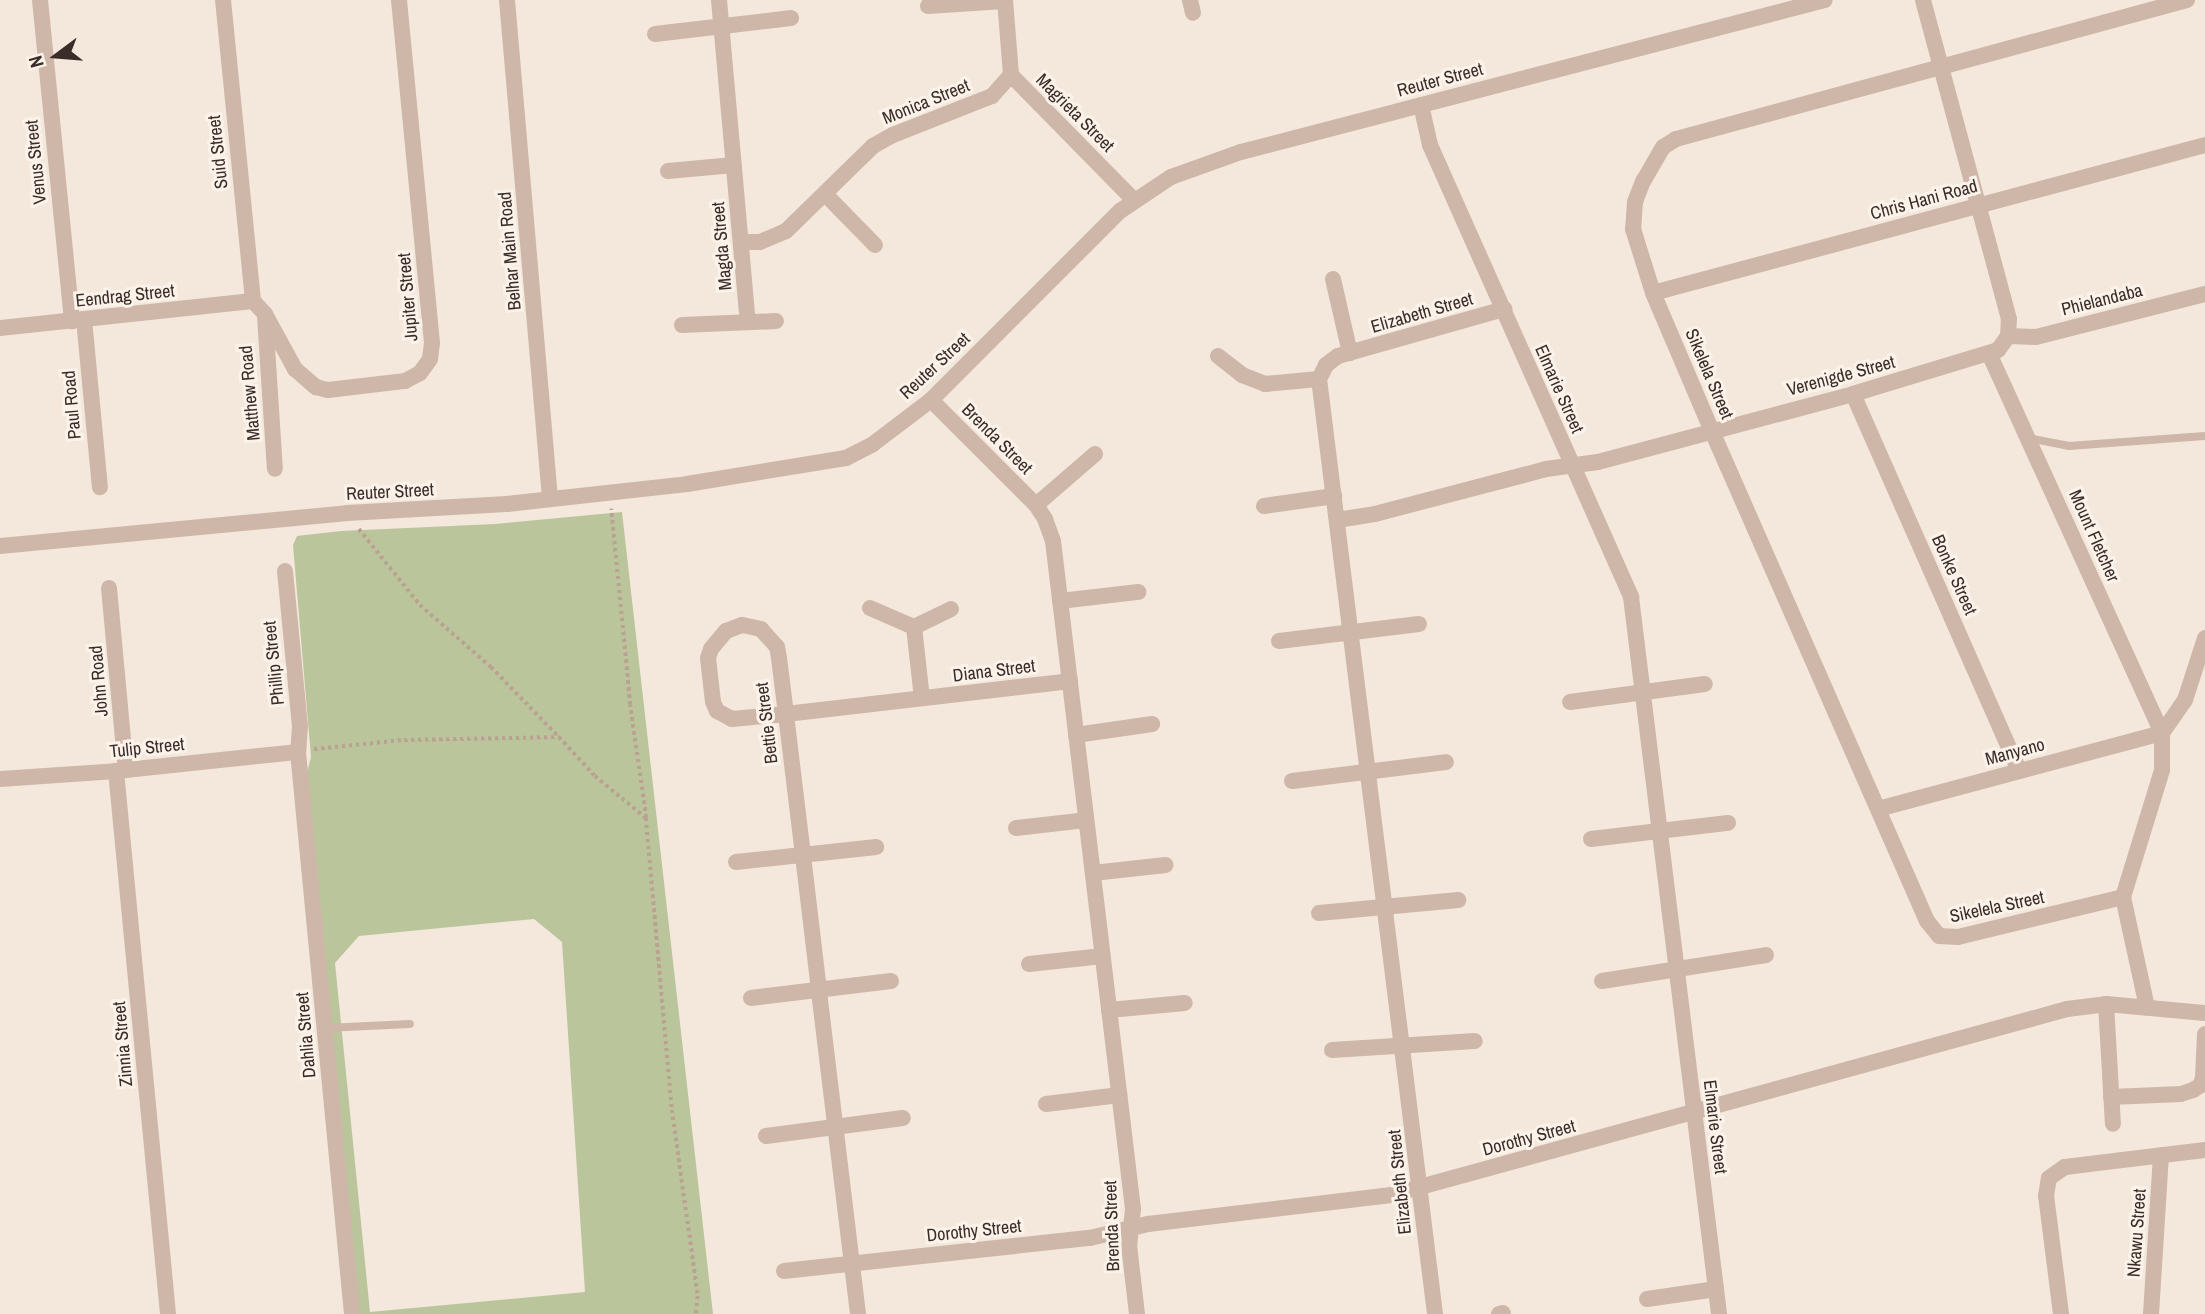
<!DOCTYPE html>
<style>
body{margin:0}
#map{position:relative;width:2205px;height:1314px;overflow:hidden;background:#f4e8dd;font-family:"Archivo Narrow",sans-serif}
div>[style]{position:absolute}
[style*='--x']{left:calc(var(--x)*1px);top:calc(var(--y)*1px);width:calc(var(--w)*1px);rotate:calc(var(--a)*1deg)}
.green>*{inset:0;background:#bac59c}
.path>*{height:3.5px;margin-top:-1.75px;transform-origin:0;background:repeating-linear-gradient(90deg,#baa192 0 3.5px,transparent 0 7px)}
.service>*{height:8px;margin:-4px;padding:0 4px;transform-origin:4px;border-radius:4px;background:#ceb7a8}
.minor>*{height:16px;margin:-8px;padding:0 8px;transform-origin:8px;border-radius:8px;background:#ceb7a8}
span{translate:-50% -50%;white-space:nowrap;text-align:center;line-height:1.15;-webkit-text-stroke:6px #fbf3ea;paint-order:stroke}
.street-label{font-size:18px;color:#3a2d29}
.north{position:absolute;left:21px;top:21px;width:70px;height:70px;-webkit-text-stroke:5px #fbf3ea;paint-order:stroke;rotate:254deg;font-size:19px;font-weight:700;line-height:28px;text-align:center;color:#3a2d29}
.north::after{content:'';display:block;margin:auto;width:24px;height:32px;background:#3a2d29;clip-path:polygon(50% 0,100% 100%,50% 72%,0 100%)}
</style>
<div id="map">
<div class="green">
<i style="clip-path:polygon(evenodd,622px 512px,713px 1314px,359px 1314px,306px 776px,311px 757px,293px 545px,297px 536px,341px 531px,495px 524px,622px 512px,534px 919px,562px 942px,585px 1292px,370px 1312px,335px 963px,359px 936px,534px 919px)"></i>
</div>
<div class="path">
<i style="--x:359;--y:529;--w:97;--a:51.2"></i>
<i style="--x:420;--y:605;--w:94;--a:41.1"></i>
<i style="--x:491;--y:667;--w:98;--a:45.8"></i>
<i style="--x:314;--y:749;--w:90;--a:-5.7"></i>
<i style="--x:404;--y:740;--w:155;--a:-1.1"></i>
<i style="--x:559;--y:737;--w:53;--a:47.3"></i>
<i style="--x:595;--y:776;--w:66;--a:39.5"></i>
<i style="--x:646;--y:818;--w:114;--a:-98.1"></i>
<i style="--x:630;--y:705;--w:197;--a:-95.5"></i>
<i style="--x:646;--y:818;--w:293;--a:84.9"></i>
<i style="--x:672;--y:1110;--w:188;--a:82"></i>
<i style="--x:698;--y:1296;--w:18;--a:96"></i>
</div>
<div class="service">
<i style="--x:2028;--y:438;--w:42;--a:11"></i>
<i style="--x:2069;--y:446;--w:136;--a:-4.2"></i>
<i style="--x:325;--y:1028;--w:85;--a:-2.7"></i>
</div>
<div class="minor">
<i style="--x:40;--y:0;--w:323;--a:84.3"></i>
<i style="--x:223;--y:0;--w:302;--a:84.3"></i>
<i style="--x:507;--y:0;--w:501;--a:85.07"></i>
<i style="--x:719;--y:0;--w:323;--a:84.9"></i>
<i style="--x:1005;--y:0;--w:75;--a:85.4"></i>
<i style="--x:1011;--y:75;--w:175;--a:45.5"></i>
<i style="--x:1190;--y:0;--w:13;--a:77"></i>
<i style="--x:2187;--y:0;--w:530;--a:164.78"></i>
<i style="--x:1676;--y:139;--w:15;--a:148"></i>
<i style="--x:1663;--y:147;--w:39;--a:120"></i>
<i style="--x:1643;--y:181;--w:22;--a:111"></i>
<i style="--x:1635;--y:202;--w:27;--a:94"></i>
<i style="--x:1633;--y:229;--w:67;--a:72.6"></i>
<i style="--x:1653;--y:293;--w:148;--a:66.9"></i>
<i style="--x:1711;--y:429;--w:537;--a:66.3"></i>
<i style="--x:1927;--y:921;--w:19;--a:51"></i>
<i style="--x:1939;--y:936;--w:19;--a:3"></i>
<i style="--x:1958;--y:937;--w:170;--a:-13.6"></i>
<i style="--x:2123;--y:897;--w:133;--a:-72.9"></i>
<i style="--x:2162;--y:770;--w:37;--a:-90"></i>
<i style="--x:2162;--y:733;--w:40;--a:-55.1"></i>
<i style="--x:2185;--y:700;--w:65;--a:-72.1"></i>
<i style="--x:928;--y:6;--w:77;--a:-3.7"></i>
<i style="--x:655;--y:34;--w:137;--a:-6.7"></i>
<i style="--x:1421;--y:105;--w:41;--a:77.3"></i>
<i style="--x:1430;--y:145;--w:495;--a:66"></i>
<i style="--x:1631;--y:597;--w:722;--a:83"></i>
<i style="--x:668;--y:171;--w:66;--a:-5.2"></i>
<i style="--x:826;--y:195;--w:70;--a:45.6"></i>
<i style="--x:741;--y:242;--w:19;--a:0"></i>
<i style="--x:760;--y:242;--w:28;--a:-23"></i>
<i style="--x:786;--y:231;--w:122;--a:-44.3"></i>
<i style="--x:873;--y:146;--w:23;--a:-29"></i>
<i style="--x:893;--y:135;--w:106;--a:-21.5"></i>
<i style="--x:992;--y:96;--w:28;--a:-48"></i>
<i style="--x:1333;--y:279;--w:76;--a:77.1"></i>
<i style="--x:1653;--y:293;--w:571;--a:-15.01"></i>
<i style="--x:253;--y:301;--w:18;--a:47"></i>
<i style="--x:265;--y:314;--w:63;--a:61.4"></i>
<i style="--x:295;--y:369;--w:28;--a:41"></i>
<i style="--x:316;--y:387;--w:12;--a:14"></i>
<i style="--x:328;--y:390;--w:78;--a:-6.7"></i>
<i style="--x:405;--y:381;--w:17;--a:-28"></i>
<i style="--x:420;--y:373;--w:17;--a:-54"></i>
<i style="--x:430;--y:359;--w:16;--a:-83"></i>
<i style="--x:432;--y:343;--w:345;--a:-95.5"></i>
<i style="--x:265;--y:316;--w:153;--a:86.3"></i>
<i style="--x:84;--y:319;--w:169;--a:84.6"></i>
<i style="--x:682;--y:325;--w:94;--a:-2.4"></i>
<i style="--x:0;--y:328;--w:254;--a:-6.1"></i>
<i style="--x:2008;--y:336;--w:28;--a:2"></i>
<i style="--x:2036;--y:337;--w:174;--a:-14.3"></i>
<i style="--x:1218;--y:356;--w:31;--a:38"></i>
<i style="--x:1242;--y:375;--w:25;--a:21"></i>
<i style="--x:1265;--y:384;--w:54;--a:-5.3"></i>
<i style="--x:1853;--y:394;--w:412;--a:66.2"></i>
<i style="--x:931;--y:400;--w:148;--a:45"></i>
<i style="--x:1036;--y:505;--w:17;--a:57"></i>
<i style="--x:1045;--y:519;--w:23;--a:70"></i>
<i style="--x:1053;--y:541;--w:673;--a:83.17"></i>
<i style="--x:1133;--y:1209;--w:36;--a:96"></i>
<i style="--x:1129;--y:1245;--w:69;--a:83.4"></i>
<i style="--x:1036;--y:505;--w:78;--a:-40.8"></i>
<i style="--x:1264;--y:506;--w:71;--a:-8.1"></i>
<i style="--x:1337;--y:520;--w:38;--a:-9"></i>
<i style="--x:1375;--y:514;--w:177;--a:-14.7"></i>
<i style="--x:1546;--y:469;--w:52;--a:-7.7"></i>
<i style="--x:1598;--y:462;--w:264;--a:-14.9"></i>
<i style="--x:1853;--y:394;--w:152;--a:-16.9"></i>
<i style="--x:1998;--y:350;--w:17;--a:-54"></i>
<i style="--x:2008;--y:336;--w:17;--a:-87"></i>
<i style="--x:2009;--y:319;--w:330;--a:-105.1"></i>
<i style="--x:0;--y:546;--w:349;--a:-5.4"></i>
<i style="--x:347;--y:513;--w:160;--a:-3.2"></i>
<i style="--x:507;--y:504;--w:181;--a:-6.3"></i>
<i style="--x:687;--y:484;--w:161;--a:-9.3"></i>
<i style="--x:846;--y:458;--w:30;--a:-27"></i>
<i style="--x:873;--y:444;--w:73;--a:-37.2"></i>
<i style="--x:931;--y:400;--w:267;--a:-45"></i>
<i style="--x:1120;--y:211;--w:61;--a:-33.7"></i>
<i style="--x:1171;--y:177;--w:74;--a:-19.7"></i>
<i style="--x:1241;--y:152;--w:603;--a:-14.59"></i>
<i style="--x:285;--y:571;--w:156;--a:84.5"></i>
<i style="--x:300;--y:726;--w:26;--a:94"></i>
<i style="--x:298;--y:752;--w:565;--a:84.51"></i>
<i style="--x:109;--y:588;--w:183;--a:84.7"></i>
<i style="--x:1060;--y:601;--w:79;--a:-6.6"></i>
<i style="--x:870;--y:608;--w:48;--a:23.4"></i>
<i style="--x:914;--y:627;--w:71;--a:83.6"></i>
<i style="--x:914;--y:627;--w:41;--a:-25.9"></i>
<i style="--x:1279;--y:641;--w:141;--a:-6.9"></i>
<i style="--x:1570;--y:702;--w:136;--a:-7.6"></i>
<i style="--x:1076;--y:735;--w:77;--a:-8.2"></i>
<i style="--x:116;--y:771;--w:545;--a:84.53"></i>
<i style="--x:0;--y:779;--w:116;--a:-3.9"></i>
<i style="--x:116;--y:771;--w:183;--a:-6"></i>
<i style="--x:1292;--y:781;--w:155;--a:-7"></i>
<i style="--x:1878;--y:809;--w:294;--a:-15"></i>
<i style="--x:2162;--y:733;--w:415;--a:-114.5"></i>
<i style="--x:1016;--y:828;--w:70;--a:-6.5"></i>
<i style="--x:1591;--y:839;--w:138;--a:-6.7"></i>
<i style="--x:736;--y:862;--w:141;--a:-6.1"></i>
<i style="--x:1093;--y:873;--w:73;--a:-6.3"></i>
<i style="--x:2123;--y:897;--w:113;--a:77.7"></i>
<i style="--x:1319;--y:913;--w:140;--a:-5.3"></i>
<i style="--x:1029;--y:964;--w:74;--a:-6.2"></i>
<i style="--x:1602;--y:981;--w:166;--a:-9"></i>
<i style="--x:751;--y:998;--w:141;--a:-6.9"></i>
<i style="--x:2106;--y:1004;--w:120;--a:86.7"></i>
<i style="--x:1109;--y:1010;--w:76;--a:-5.3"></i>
<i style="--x:1332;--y:1050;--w:143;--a:-3.6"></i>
<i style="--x:2111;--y:1097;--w:70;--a:-2.5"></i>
<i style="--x:2181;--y:1094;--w:13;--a:-18"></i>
<i style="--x:2193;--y:1090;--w:9;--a:-32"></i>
<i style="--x:2201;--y:1085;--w:8;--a:-76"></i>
<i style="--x:2203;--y:1077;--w:43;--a:-87.3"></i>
<i style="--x:1046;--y:1104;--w:74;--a:-7"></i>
<i style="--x:766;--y:1136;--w:138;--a:-7.5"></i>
<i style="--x:784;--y:1271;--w:308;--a:-6.2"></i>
<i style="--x:1090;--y:1238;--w:60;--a:-13.6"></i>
<i style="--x:1148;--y:1224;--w:245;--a:-6.8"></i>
<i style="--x:1391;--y:1195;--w:701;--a:-15.38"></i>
<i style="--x:2067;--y:1009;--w:39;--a:-7"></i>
<i style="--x:2106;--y:1004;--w:99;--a:5.2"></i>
<i style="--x:1647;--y:1299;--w:70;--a:-8.2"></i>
<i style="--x:858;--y:1314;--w:326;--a:-96.9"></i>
<i style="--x:819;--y:990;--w:136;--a:-96.8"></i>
<i style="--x:803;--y:855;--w:142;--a:-96.9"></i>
<i style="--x:786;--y:714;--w:56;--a:-97.1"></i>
<i style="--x:779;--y:658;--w:11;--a:-100"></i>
<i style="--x:777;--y:647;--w:24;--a:-132"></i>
<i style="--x:761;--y:629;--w:19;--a:-168"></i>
<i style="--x:742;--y:625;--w:17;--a:159"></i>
<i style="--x:726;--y:631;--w:23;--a:130"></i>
<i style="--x:711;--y:649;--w:9;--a:108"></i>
<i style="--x:708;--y:658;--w:44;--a:83.5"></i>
<i style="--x:713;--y:702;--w:10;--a:66"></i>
<i style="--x:717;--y:711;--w:17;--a:28"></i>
<i style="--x:732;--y:719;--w:54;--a:-5.3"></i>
<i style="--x:786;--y:714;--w:286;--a:-6.6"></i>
<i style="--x:1435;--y:1314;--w:942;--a:-97.07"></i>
<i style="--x:1319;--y:379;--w:16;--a:-63"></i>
<i style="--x:1326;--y:365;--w:15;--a:-37"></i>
<i style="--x:1338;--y:356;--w:173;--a:-15.8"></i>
<i style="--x:1499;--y:1314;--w:4;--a:-14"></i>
<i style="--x:2061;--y:1314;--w:119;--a:-97.2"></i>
<i style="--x:2046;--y:1196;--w:18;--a:-81"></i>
<i style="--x:2049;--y:1178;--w:19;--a:-35"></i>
<i style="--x:2065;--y:1167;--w:141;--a:-6.9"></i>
<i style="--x:2151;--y:1314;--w:159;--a:-86.4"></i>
</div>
<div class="street-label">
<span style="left:1440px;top:80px;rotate:-15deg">Reuter Street</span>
<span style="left:926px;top:102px;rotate:-22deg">Monica Street</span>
<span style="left:1075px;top:113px;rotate:45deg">Magrieta Street</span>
<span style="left:218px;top:152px;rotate:-96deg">Suid Street</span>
<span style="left:36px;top:162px;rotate:-96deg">Venus Street</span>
<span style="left:1924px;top:200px;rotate:-15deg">Chris Hani Road</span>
<span style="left:722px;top:246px;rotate:-95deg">Magda Street</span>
<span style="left:510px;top:251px;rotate:-95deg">Belhar Main Road</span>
<span style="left:125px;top:296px;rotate:-6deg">Eendrag Street</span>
<span style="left:408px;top:297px;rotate:-95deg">Jupiter Street</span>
<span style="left:2102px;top:300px;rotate:-14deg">Phielandaba</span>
<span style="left:1422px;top:313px;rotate:-16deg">Elizabeth Street</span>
<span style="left:935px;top:366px;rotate:-43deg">Reuter Street</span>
<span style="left:1709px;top:374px;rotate:67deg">Sikelela Street</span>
<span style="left:1841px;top:376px;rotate:-15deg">Verenigde Street</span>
<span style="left:1559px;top:389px;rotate:66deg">Elmarie Street</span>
<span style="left:250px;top:393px;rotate:-95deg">Matthew Road</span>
<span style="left:72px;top:405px;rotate:-95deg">Paul Road</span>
<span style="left:997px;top:439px;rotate:45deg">Brenda Street</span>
<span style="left:390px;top:492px;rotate:-3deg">Reuter Street</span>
<span style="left:2094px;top:536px;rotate:66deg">Mount Fletcher</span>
<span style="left:1954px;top:575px;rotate:66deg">Bonke Street</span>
<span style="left:274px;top:663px;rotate:-96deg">Phillip Street</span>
<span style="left:994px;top:671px;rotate:-7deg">Diana Street</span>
<span style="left:99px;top:681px;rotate:-95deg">John Road</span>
<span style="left:767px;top:723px;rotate:-97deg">Bettie Street</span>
<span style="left:147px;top:748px;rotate:-6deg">Tulip Street</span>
<span style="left:2015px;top:752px;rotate:-15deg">Manyano</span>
<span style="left:1997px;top:907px;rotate:-12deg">Sikelela Street</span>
<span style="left:306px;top:1035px;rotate:-95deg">Dahlia Street</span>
<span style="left:123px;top:1044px;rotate:-95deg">Zinnia Street</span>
<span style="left:1715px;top:1127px;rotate:83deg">Elmarie Street</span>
<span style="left:1529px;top:1138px;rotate:-15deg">Dorothy Street</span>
<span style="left:1400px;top:1182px;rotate:-96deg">Elizabeth Street</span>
<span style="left:1112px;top:1226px;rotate:-92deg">Brenda Street</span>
<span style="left:974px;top:1231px;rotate:-6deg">Dorothy Street</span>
<span style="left:2137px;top:1233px;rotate:-86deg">Nkawu Street</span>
</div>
<div class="north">N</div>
</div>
